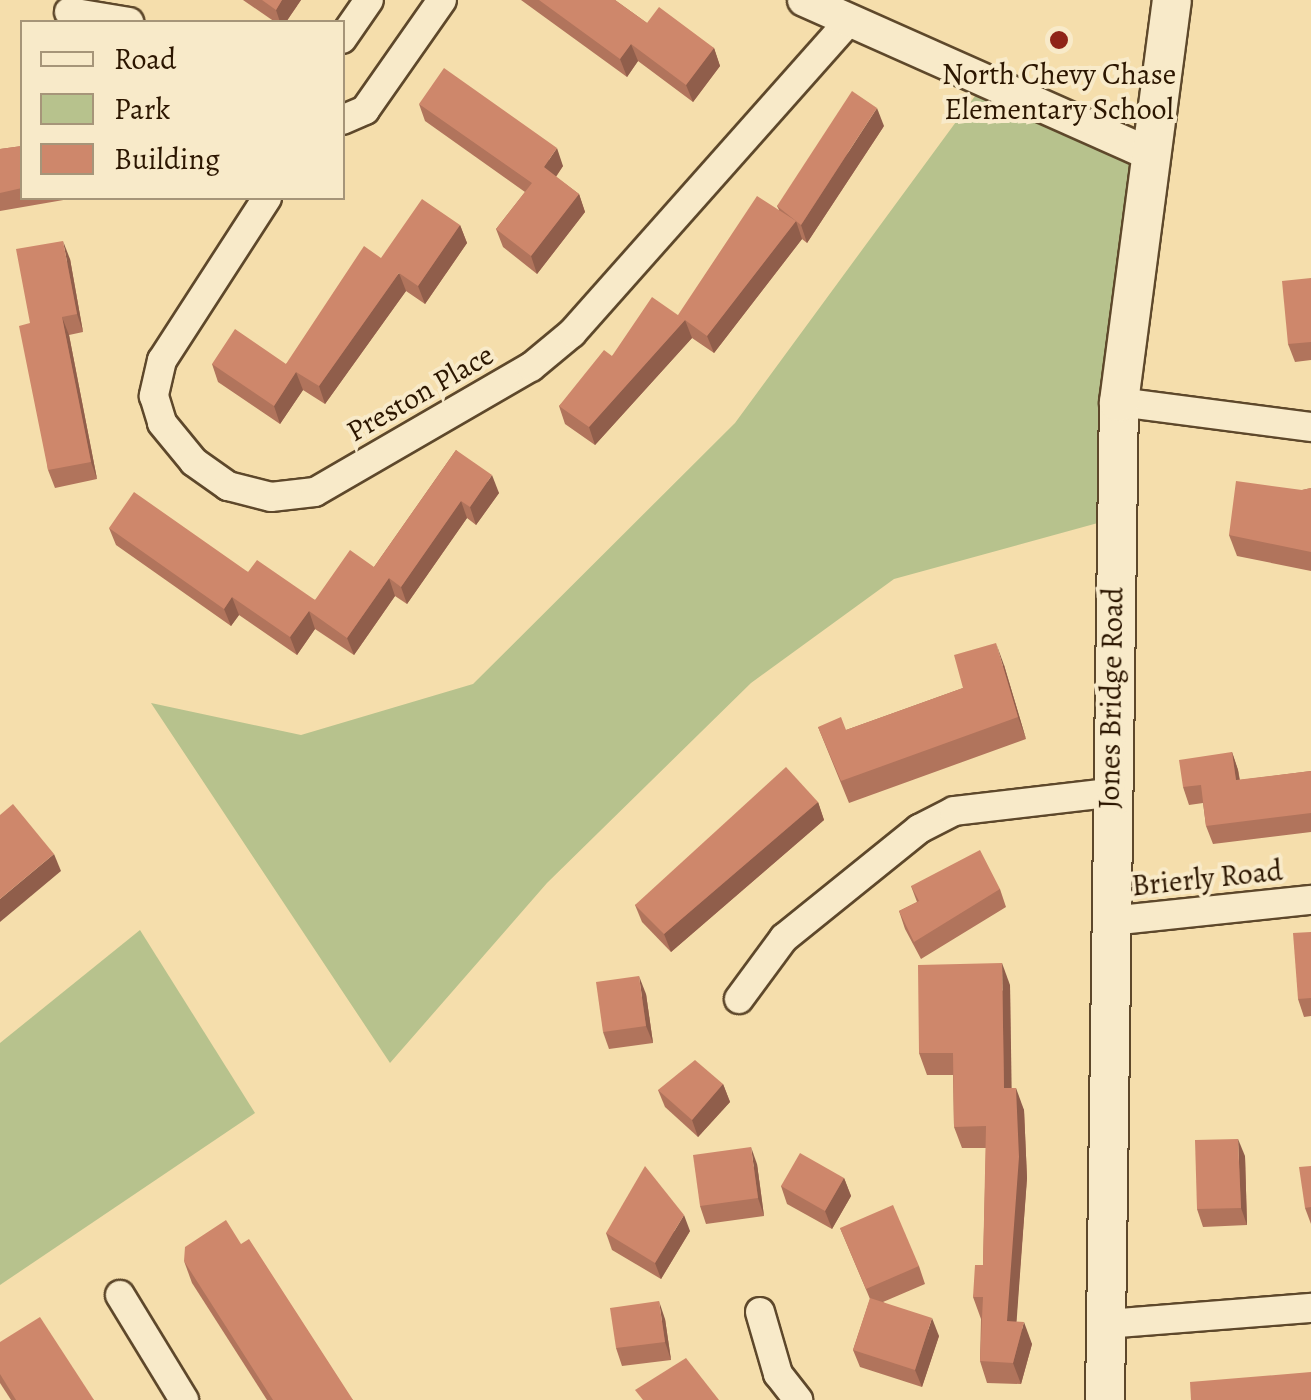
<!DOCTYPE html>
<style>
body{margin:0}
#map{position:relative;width:1311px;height:1400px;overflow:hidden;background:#f5deac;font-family:Alegreya,serif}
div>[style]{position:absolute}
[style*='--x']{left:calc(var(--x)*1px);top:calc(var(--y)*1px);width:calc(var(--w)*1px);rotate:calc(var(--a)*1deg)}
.green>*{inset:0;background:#b7c28d}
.roads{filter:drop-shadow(2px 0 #5e482b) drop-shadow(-2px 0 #5e482b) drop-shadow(0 2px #5e482b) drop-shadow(0 -2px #5e482b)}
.minor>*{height:28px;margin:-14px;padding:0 14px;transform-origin:14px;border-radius:14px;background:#f8eac9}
.tertiary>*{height:32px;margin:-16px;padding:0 16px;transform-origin:16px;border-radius:16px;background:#f8eac9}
.secondary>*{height:38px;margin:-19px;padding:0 19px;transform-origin:19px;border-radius:19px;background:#f8eac9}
.wall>*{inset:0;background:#b1745c}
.shaded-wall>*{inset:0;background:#905e4b}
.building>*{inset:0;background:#ce876b}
.dots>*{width:28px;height:28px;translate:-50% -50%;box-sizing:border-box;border:5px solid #f8eac9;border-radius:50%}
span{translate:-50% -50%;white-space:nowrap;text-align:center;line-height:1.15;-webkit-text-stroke:8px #f8eac9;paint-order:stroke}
.poi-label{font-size:30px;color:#2c1600}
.street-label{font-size:30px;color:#2c1600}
.legend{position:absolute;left:20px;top:20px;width:325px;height:180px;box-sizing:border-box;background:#f8eac9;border:2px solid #a69579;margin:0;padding:12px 18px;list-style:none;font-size:30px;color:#2c1600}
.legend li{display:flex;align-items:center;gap:20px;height:50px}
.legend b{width:50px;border:2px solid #a69579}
</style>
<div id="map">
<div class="green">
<i style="clip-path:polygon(986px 81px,1148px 153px,1116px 518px,894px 579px,751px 683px,547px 883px,390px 1063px,151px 703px,301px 735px,473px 684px,735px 423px)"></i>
<i style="clip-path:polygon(140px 930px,255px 1113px,0 1285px,0 1043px)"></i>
</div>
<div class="roads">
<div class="minor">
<i style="--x:69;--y:12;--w:61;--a:9.5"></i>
<i style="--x:342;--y:39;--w:47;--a:-55.3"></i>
<i style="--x:342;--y:120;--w:25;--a:-23"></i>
<i style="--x:365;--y:110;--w:134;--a:-55"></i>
<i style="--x:267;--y:198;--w:193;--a:122.9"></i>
<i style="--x:162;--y:360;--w:37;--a:103"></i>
<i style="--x:154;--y:396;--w:28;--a:73"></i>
<i style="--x:162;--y:423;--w:50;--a:50.6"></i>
<i style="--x:194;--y:462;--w:42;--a:35.2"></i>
<i style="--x:228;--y:486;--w:44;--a:14.3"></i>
<i style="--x:271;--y:497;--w:44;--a:-6.5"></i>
<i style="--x:315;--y:492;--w:250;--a:-30.1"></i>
<i style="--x:531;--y:367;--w:53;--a:-39.7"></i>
<i style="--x:572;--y:333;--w:417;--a:-48.4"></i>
<i style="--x:1119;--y:402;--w:194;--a:7.4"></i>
<i style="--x:1110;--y:921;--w:202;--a:-6"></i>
<i style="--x:739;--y:999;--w:76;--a:-53.6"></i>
<i style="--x:784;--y:938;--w:174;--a:-38.9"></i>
<i style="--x:919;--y:829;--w:39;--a:-27"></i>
<i style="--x:954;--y:811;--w:155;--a:-6.7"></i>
<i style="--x:120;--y:1295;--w:123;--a:58.6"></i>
<i style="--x:760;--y:1312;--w:65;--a:73.8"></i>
<i style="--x:778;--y:1374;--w:33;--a:52"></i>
<i style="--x:1106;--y:1324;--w:206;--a:-4.5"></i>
</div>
<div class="tertiary">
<i style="--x:804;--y:0;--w:376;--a:24"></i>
</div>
<div class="secondary">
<i style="--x:1105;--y:1400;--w:998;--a:-89.2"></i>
<i style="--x:1119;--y:402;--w:405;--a:-82.5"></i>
</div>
</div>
<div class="wall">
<i style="clip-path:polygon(243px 0,301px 0,286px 22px,275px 22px)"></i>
<i style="clip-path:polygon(521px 0,615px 0,647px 23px,714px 48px,720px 66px,693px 102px,638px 61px,627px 77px)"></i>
<i style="clip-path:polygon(419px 104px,563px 166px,556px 177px,579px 194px,585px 212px,537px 274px,503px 247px,496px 229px,525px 192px,425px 121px)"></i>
<i style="clip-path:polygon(884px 126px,807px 243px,802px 239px,714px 353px,692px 338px,595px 445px,565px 424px,559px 406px,612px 356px,679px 315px,779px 210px,777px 206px)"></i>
<i style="clip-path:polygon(22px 146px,22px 198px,75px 198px,0 211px,0 149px)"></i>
<i style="clip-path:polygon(460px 225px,467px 243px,425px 304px,406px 291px,325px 404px,303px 390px,280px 424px,218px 382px,212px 364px,286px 364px)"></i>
<i style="clip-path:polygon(70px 259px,83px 332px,69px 335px,97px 479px,55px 488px,48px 470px,30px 323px)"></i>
<i style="clip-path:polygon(1311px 278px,1311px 360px,1295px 362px,1288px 344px)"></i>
<i style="clip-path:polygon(456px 450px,499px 493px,476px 525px,467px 518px,407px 604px,395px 596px,354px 655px,315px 629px,297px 655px,239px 615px,231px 626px,116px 545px,109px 528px,248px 572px,315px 600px,374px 567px)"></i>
<i style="clip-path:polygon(1311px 488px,1311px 571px,1237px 556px,1229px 535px,1302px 490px)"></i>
<i style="clip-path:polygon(1004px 665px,1026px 739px,849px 803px,818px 727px,846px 730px,963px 688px)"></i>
<i style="clip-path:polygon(1232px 752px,1238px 770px,1240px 780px,1311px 771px,1311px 832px,1213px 844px,1206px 826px,1203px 803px,1189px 805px,1183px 787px)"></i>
<i style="clip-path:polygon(818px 802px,824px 820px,671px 952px,642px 922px,635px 905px)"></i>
<i style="clip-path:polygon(911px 886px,1000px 889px,1006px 907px,921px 959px,905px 929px,899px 911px,917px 902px)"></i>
<i style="clip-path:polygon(1311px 932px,1311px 1016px,1304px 1017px,1298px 999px)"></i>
<i style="clip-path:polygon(1010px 985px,1011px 1088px,1024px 1110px,1027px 1178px,1016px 1322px,1032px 1344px,1021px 1384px,987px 1383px,980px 1361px,981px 1319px,973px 1297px,983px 1265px,986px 1148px,962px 1148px,954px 1127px,953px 1075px,927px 1075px,919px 1053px)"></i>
<i style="clip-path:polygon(646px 994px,653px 1043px,609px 1049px,603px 1032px)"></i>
<i style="clip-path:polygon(723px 1084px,730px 1102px,698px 1137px,665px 1107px,658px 1090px)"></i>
<i style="clip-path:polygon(1245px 1156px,1247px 1225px,1203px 1227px,1197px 1209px)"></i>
<i style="clip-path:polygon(757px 1164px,764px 1216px,706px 1224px,700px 1206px)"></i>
<i style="clip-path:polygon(1311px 1166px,1311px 1224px,1305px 1208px)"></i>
<i style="clip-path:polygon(844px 1178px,851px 1196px,832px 1229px,787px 1204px,781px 1186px)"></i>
<i style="clip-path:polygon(840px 1228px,919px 1266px,925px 1284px,883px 1302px,939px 1336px,922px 1387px,860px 1367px,853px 1350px,870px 1299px)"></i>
<i style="clip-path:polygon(690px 1231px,661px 1279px,612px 1250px,606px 1233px)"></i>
<i style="clip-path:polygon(184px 1261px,353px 1400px,267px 1400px,192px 1283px)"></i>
<i style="clip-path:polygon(665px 1319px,671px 1360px,622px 1366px,616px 1348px)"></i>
<i style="clip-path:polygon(0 1342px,94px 1400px,11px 1400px,0 1383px)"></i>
</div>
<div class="shaded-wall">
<i style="clip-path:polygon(282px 0,301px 0,286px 22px,280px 22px,276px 10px)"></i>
<i style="clip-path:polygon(631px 44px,638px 61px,627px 77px,620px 59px)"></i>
<i style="clip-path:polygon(714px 48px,720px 66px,693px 102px,686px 85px)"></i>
<i style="clip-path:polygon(877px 108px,884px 126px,807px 243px,801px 225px)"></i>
<i style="clip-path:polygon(557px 148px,563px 166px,550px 185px,544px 167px)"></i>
<i style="clip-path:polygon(579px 194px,585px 212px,537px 274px,531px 256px)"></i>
<i style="clip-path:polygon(796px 221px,802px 239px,714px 353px,707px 336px)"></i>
<i style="clip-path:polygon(460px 225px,467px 243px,425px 304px,418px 286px)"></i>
<i style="clip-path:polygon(63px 241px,70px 259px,83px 332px,77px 314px)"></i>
<i style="clip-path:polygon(399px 273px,406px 291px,325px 404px,319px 386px)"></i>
<i style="clip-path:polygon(62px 317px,69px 335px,97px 479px,91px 462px)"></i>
<i style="clip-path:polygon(685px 320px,692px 338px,595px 445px,589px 427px)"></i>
<i style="clip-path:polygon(296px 372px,303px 390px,280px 424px,274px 406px)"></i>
<i style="clip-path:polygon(492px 475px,499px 493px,476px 525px,470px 507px)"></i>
<i style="clip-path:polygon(461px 501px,467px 518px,407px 604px,401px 587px)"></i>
<i style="clip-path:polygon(389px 578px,395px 596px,354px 655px,347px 638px)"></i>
<i style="clip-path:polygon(232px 597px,239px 615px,231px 626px,224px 609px)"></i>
<i style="clip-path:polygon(309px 611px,315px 629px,297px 655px,290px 637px)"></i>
<i style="clip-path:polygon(996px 643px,1004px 665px,1026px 739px,1018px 717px)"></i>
<i style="clip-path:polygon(1232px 752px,1238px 770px,1242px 798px,1236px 780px)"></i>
<i style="clip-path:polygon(818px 802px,824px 820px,671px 952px,664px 934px)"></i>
<i style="clip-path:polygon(54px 854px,61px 871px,0 922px,0 899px)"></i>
<i style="clip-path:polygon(1002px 963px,1010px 985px,1012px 1110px,1004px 1088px)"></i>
<i style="clip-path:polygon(639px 976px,646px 994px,653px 1043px,646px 1026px)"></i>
<i style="clip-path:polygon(723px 1084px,730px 1102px,698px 1137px,692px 1120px)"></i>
<i style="clip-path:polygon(1016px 1088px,1024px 1110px,1027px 1178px,1015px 1343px,1007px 1321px)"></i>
<i style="clip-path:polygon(1238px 1139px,1245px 1156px,1247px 1225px,1241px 1208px)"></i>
<i style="clip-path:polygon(751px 1147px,757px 1164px,764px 1216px,758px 1198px)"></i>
<i style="clip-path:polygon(844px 1178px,851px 1196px,832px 1229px,825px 1211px)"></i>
<i style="clip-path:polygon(684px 1215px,690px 1231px,661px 1279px,655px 1263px)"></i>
<i style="clip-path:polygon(659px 1301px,665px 1319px,671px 1360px,665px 1342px)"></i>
<i style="clip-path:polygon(932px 1318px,939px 1336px,922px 1387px,915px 1370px)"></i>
<i style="clip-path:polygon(1024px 1322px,1032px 1344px,1021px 1384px,1013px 1363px)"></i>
</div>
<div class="building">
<i style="clip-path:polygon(262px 0,282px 0,276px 10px)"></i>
<i style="clip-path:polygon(539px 0,615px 0,647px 23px,659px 7px,714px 48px,686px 85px,631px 44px,620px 59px)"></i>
<i style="clip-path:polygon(444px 68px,557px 148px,544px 167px,579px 194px,531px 256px,496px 229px,532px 183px,419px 104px)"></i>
<i style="clip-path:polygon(852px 91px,877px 108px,801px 225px,777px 206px)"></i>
<i style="clip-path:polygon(22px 146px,22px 188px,0 193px,0 149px)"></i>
<i style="clip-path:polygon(757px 196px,796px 221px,707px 336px,685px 320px,589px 427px,559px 406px,604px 350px,612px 356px,652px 297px,685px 320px,678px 315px)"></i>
<i style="clip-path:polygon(422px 199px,460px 225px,418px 286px,399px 273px,319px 386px,296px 372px,274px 406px,212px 364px,235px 329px,286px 364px,364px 246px,381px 258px)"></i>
<i style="clip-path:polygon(63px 241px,77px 314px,62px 317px,91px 462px,48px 470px,19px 326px,30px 323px,16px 249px)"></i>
<i style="clip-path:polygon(1311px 278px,1311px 342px,1288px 344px,1282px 281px)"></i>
<i style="clip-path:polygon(456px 450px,492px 475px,470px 507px,461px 501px,401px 587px,389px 578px,347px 638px,309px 611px,290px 637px,232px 597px,224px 609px,109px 528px,134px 492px,248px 572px,257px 560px,315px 600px,350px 550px,374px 567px)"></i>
<i style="clip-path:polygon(1236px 481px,1302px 490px,1311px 488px,1311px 552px,1229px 535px)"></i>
<i style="clip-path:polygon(996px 643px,1018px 717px,841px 781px,818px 727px,841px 717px,846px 730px,963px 688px,954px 655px)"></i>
<i style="clip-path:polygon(1232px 752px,1236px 780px,1311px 771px,1311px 813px,1206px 826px,1201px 785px,1183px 787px,1179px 760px)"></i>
<i style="clip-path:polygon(786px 767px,818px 802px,664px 934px,635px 905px)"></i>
<i style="clip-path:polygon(13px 804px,54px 854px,0 899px,0 815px)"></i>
<i style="clip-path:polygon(980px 850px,1000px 889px,914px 942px,899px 911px,919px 901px,911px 886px)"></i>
<i style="clip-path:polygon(1311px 932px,1311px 998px,1298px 999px,1293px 933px)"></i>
<i style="clip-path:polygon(1002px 963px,1004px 1088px,1016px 1088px,1019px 1157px,1007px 1321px,1024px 1322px,1013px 1363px,980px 1361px,983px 1297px,973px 1297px,975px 1265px,983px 1265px,986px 1126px,954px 1127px,953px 1053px,919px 1053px,918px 965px)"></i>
<i style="clip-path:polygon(639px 976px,646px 1026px,603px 1032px,596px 982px)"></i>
<i style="clip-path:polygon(695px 1060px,723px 1084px,692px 1120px,658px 1090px)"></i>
<i style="clip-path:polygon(1238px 1139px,1241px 1208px,1197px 1209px,1195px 1140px)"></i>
<i style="clip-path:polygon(751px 1147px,758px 1198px,700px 1206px,693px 1155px)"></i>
<i style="clip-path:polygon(800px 1153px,844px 1178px,825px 1211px,781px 1186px)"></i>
<i style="clip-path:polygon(645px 1166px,684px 1215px,655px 1263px,606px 1233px)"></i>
<i style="clip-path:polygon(1311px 1166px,1311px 1207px,1305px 1208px,1299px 1167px)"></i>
<i style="clip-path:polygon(893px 1205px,919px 1266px,866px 1289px,840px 1228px)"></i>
<i style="clip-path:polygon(226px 1220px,241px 1244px,249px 1239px,353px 1400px,273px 1400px,184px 1261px,185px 1247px)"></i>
<i style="clip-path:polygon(870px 1298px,932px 1318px,915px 1370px,853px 1350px)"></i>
<i style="clip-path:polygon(659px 1301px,665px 1342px,616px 1348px,610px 1308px)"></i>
<i style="clip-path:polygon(40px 1317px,94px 1400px,16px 1400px,0 1374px,0 1342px)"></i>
<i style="clip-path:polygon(686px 1358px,719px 1400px,643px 1400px,635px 1390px)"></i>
<i style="clip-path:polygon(1311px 1372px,1311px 1400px,1191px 1400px,1190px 1382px)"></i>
</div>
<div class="dots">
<i style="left:1059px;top:40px;background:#8f2418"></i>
</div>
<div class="poi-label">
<span style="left:1059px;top:91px">North Chevy Chase<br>Elementary School</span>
</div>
<div class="street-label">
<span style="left:420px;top:393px;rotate:-30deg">Preston Place</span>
<span style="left:1111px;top:698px;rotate:-89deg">Jones Bridge Road</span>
<span style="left:1207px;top:878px;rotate:-6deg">Brierly Road</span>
</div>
<ul class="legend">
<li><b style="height:12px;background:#f8eac9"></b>Road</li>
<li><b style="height:28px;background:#b7c28d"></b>Park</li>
<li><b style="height:28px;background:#ce876b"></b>Building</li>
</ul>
</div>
